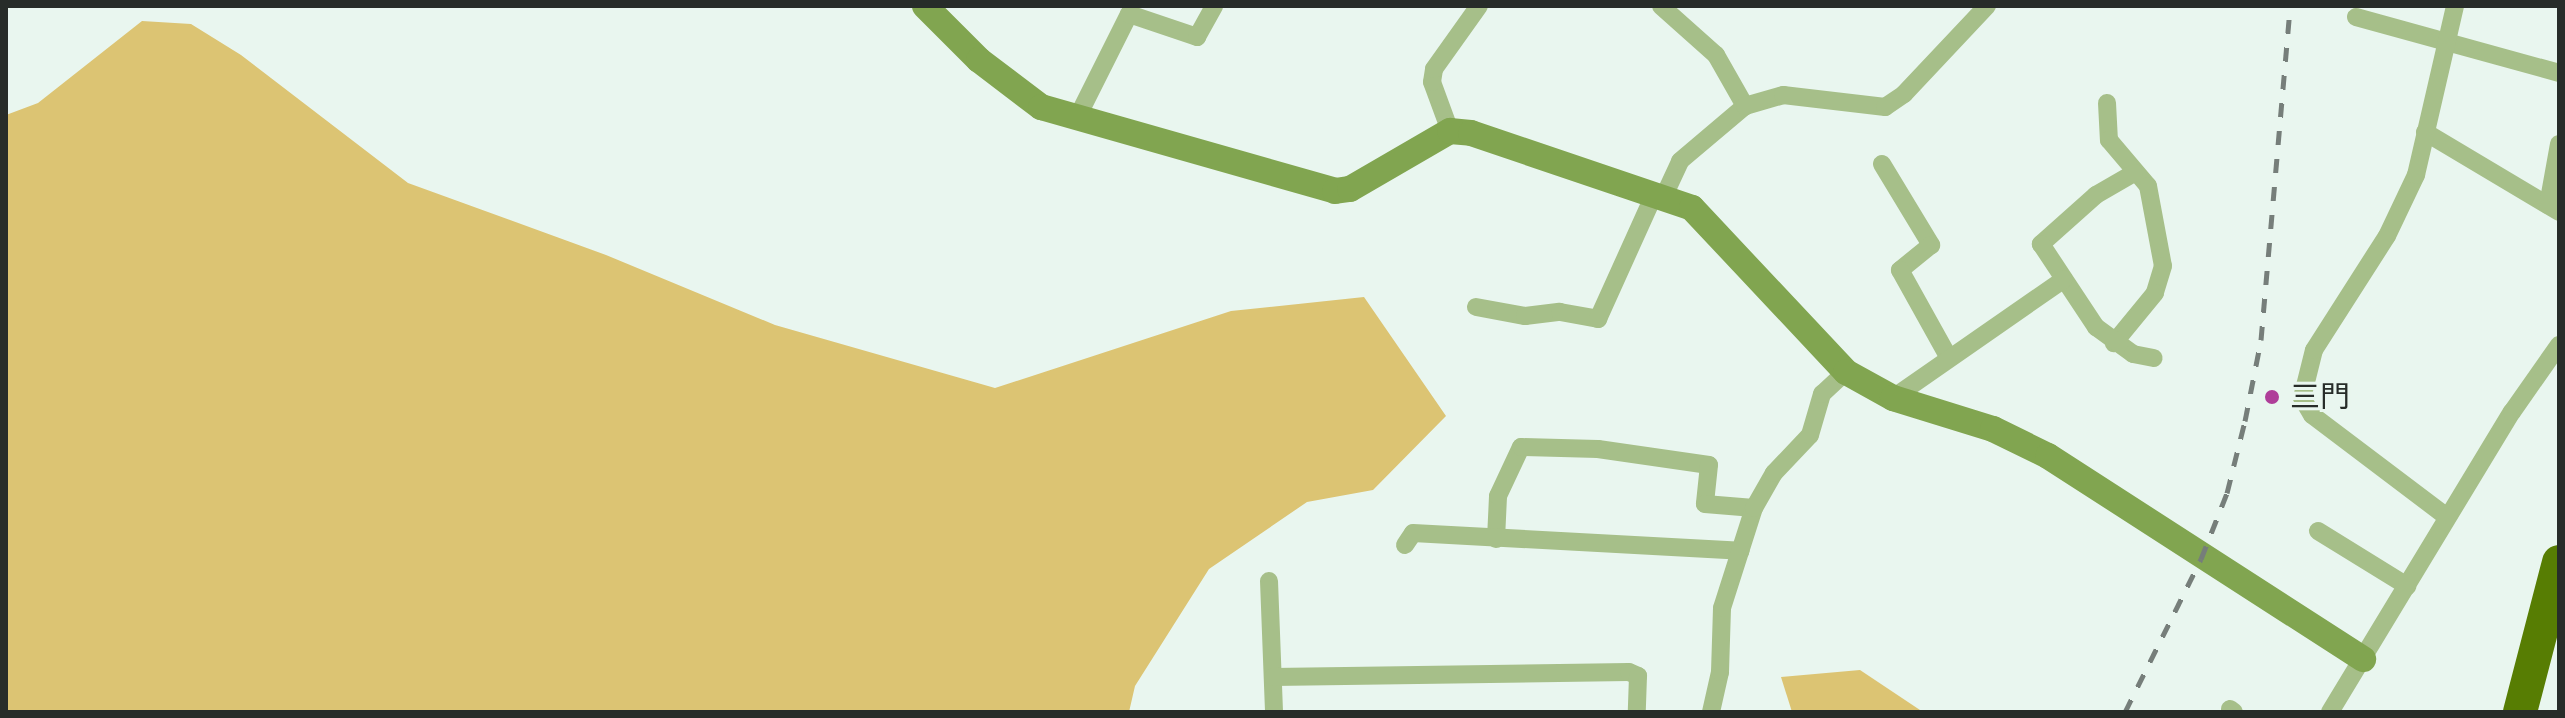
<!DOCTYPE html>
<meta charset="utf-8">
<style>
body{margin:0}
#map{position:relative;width:2565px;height:718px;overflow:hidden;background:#e9f6ef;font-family:Jost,"Noto Sans JP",sans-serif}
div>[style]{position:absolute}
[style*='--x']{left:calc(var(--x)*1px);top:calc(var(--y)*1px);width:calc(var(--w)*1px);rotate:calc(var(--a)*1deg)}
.green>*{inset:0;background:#dcc473}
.street>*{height:18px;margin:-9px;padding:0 9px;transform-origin:9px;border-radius:9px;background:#a6bf89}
.secondary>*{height:26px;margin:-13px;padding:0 13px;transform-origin:13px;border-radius:13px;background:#81a550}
.highway>*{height:34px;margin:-17px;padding:0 17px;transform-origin:17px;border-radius:17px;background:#577d03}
.rail>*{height:5px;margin-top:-2.5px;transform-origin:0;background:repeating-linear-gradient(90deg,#767e7a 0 14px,transparent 0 28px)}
.dots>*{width:22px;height:22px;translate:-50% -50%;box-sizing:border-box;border:4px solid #e9f6ef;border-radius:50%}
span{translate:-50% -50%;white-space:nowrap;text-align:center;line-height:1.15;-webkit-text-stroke:6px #e9f6ef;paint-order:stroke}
.poi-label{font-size:30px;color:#272c29}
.left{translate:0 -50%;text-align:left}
.frame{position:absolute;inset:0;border:8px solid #272c29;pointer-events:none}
</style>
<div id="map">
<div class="green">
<i style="clip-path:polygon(142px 21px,191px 24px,241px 55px,408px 183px,606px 255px,775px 325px,995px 388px,1231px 311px,1364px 297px,1446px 416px,1373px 490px,1307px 502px,1209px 569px,1135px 686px,1129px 712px,6px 712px,6px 115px,38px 103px)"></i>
<i style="clip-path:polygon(1860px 670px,1923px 712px,1792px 712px,1781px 677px)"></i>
</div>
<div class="street">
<i style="--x:1661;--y:6;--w:74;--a:41.7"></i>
<i style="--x:1716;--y:55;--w:59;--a:60.4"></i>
<i style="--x:2356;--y:17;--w:211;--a:15.4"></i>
<i style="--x:2107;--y:103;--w:37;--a:87"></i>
<i style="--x:2109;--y:140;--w:60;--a:49.7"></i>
<i style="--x:2148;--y:186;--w:81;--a:79.4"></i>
<i style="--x:2163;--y:266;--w:28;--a:107"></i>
<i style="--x:2155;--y:293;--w:65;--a:129.4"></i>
<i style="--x:1076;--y:120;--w:119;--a:-63.4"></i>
<i style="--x:1129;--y:14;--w:72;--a:18.7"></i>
<i style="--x:1197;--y:37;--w:35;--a:-61"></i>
<i style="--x:1450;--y:131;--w:52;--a:-110.2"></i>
<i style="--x:1432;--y:82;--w:13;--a:-81"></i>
<i style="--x:1434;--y:69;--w:77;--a:-54.5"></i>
<i style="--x:2425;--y:132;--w:156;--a:30.8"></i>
<i style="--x:1882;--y:164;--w:95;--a:58.8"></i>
<i style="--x:1931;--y:245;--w:40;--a:141"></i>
<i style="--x:1900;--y:270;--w:101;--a:60.9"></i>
<i style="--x:2134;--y:173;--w:44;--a:149.9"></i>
<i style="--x:2096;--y:195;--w:74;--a:138.3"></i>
<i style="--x:2041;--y:244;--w:100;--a:56.5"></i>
<i style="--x:2096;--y:327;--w:46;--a:36.1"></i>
<i style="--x:2133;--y:354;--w:21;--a:11"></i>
<i style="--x:1664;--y:196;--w:38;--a:-65"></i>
<i style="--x:1680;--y:161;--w:85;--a:-40.2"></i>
<i style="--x:1745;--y:106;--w:40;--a:-16"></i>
<i style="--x:1783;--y:95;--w:103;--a:6.7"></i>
<i style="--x:1885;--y:107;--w:23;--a:-34"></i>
<i style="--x:1904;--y:94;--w:121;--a:-46.7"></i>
<i style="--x:2548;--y:205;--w:62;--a:-79.8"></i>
<i style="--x:1476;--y:307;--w:50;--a:10.4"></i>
<i style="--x:1525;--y:316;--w:35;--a:-7"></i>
<i style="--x:1560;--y:312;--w:39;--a:10"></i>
<i style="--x:1598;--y:319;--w:138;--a:-65.7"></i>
<i style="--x:1893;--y:398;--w:208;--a:-34.8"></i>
<i style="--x:2447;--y:517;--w:169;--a:-142.9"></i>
<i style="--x:2312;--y:415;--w:20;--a:-120"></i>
<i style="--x:2302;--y:398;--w:49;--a:-76"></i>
<i style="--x:2314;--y:350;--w:135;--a:-57.4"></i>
<i style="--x:2387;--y:236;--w:68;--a:-64.6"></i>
<i style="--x:2416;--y:175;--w:173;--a:-77"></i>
<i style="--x:2318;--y:531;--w:105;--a:31.7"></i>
<i style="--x:1496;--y:539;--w:43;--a:-87.3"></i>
<i style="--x:1498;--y:496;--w:54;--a:-64.9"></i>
<i style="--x:1521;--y:447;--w:77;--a:1.5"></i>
<i style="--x:1598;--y:449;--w:112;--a:8.2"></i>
<i style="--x:1709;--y:465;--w:39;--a:96"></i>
<i style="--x:1705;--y:504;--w:49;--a:4.7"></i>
<i style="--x:1405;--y:545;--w:14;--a:-56"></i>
<i style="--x:1413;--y:533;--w:328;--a:3.1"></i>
<i style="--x:1269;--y:581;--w:131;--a:87.8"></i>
<i style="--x:1273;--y:677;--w:356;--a:-0.8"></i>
<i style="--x:1629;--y:672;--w:10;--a:24"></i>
<i style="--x:1638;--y:676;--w:36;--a:92"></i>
<i style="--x:2230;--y:709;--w:5;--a:37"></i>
<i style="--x:1711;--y:712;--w:41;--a:-77.3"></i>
<i style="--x:1720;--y:672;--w:64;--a:-88.2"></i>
<i style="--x:1722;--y:608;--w:105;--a:-72.3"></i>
<i style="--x:1754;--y:508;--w:40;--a:-60.3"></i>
<i style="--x:1774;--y:473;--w:52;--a:-46.5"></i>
<i style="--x:1810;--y:435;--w:43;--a:-73.7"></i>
<i style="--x:1822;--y:394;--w:33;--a:-43"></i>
<i style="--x:2330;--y:712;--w:351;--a:-58.8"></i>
<i style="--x:2512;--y:412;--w:82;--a:-55"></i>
</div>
<div class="secondary">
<i style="--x:925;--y:6;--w:76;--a:45"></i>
<i style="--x:979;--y:60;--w:78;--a:37.2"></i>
<i style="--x:1041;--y:107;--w:306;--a:15.9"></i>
<i style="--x:1335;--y:191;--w:15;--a:-8"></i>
<i style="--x:1350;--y:189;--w:116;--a:-30.1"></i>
<i style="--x:1450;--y:131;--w:21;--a:5"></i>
<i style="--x:1471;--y:133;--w:233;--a:18.7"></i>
<i style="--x:1692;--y:208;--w:225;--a:46.8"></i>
<i style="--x:1846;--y:372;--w:54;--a:29"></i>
<i style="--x:1893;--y:398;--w:105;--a:17.2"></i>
<i style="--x:1993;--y:429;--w:61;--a:26.1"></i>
<i style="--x:2048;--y:456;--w:375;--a:32.8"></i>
</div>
<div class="highway">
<i style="--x:2520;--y:712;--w:155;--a:-75.4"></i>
</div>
<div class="rail">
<i style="--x:2125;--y:712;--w:171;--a:-63.6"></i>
<i style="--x:2201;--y:559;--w:71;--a:-68.5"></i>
<i style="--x:2227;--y:493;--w:74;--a:-76"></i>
<i style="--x:2245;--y:421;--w:83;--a:-78.8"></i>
<i style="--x:2261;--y:340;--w:335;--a:-85"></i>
</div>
<div class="dots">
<i style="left:2272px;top:397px;background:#af3e99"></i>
</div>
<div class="poi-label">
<span class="left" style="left:2290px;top:397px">三門</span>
</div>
<div class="frame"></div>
</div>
